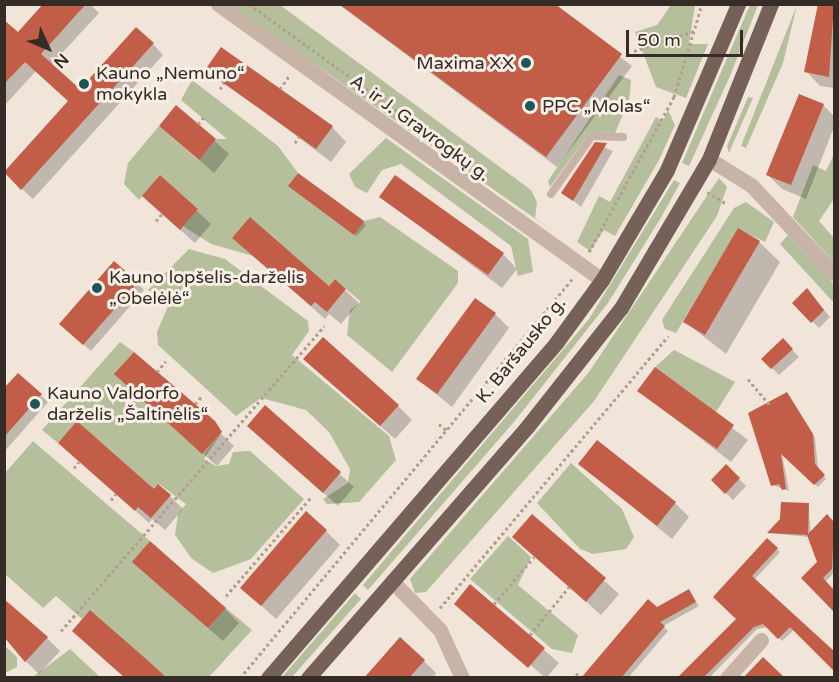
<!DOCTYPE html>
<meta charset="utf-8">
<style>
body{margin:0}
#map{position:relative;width:839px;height:682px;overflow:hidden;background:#f1e5da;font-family:"Varela Round",sans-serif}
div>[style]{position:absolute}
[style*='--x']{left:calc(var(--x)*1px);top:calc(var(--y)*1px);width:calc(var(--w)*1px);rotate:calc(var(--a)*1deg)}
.green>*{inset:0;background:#b5bf9b}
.shadow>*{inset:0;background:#0003}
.building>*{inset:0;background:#c25d47}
.path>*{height:3px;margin-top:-1.5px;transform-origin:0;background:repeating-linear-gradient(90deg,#b49e91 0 3px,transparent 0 6px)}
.lane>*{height:8px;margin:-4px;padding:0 4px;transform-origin:4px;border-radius:4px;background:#c8b4a7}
.street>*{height:15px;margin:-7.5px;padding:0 7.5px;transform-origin:7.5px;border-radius:7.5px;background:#c8b4a7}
.primary>*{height:15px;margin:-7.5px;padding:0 7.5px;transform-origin:7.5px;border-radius:7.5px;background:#766159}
.dots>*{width:16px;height:16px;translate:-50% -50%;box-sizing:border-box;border:3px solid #f9efe6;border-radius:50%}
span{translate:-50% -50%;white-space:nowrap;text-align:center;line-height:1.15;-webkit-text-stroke:6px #f9efe6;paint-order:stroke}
.poi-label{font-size:18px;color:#352b27}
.right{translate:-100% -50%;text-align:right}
.left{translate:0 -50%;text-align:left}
.street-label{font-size:18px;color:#352b27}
.frame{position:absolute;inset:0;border:6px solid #352b27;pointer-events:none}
.north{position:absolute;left:18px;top:18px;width:60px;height:60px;-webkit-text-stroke:4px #f9efe6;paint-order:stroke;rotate:134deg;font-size:16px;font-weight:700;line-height:24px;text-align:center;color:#352b27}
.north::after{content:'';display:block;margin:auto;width:21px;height:27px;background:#352b27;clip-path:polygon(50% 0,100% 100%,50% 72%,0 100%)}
.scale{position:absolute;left:626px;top:30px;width:117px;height:27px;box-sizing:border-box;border:3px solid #352b27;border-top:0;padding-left:8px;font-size:18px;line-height:21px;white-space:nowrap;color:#352b27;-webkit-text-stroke:4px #f9efe6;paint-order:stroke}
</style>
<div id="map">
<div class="green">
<i style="clip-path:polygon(230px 5px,280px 5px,531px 190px,537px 202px,535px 218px,557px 234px)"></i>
<i style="clip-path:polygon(671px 5px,695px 5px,689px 44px,708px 44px,686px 98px,656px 87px,635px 32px,657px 25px)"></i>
<i style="clip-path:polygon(750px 5px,758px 5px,730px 76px,689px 166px,682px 163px)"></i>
<i style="clip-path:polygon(797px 5px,783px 63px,746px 148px,741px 146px)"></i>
<i style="clip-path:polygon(619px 75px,631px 80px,629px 101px,615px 133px,590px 132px,550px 187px,548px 181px)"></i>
<i style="clip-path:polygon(192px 80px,278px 146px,298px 173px,289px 186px,364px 221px,380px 217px,458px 271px,458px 283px,392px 372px,347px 335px,350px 310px,361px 302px,335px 279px,329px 286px,251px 218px,233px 238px,253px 256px,211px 244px,183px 226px,198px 209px,161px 176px,139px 200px,124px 184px,128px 163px,159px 126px,198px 160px,216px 139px,227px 139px,181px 100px)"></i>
<i style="clip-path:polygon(748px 97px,753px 98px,729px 153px,727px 146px)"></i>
<i style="clip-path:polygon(668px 110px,675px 125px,659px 160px,615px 236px,604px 230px,590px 251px,577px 242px,599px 196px,610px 202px,656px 117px,663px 121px)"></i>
<i style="clip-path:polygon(386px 138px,528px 239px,533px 272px,518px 276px,511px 246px,401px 164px,382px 170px,367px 193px,355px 187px,349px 174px)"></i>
<i style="clip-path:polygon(834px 154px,834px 199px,819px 221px,834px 238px,834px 262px,793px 217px,813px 165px,826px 171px)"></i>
<i style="clip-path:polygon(719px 178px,727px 187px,717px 216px,594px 401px,426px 592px,415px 593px,410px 579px,589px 372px)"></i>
<i style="clip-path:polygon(674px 180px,680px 183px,662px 216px,608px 303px,514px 422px,368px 590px,363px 585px,589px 319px)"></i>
<i style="clip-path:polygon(746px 202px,774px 222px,765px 242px,738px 229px,676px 333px,665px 329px,662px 320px,734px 208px)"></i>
<i style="clip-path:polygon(788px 235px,834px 284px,834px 303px,780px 244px)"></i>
<i style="clip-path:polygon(189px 249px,225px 259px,308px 321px,309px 331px,292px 355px,389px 436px,396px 460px,359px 502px,327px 504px,323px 499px,348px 483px,350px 469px,329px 432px,306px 410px,261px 398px,236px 416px,158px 345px,157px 332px,169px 304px,148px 290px)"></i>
<i style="clip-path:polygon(120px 342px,134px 352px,115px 374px,193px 446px,203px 454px,222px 432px,204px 459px,216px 466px,229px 464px,233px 452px,250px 451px,304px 499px,251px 559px,213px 573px,191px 558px,175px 535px,178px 514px,186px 504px,159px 484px,154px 489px,78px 422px,58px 443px,42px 430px)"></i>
<i style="clip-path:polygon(674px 350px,735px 382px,716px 412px,655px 367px)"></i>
<i style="clip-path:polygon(33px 441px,150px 541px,133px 562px,208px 628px,226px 608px,252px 630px,209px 677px,166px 677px,90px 610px,82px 619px,56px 596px,43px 608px,5px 574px,5px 473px)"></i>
<i style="clip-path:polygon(571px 463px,622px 509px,634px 537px,626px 549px,593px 554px,580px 549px,537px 503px)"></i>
<i style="clip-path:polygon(508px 536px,531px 557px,518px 585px,578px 635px,572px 653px,552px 649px,470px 579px)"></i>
<i style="clip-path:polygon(355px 593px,361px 599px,292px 677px,282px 677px)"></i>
<i style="clip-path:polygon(4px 645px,17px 657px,17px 667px,5px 673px)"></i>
<i style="clip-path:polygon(70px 649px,100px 677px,33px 677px,49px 665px)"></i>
</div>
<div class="shadow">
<i style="clip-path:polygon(45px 4px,90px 4px,99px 13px,51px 65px,80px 91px,153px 44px,163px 55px,33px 199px,5px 173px,70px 102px,36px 71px,4px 106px,4px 49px)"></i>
<i style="clip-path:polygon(338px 4px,552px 4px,632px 66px,557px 167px)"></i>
<i style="clip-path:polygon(819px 4px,834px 4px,834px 88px,820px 86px,806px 71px)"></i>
<i style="clip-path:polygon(207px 69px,332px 127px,346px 142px,331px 162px)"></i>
<i style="clip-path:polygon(823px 105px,834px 116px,834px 127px,806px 199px,782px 189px,768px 175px)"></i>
<i style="clip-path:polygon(177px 107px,229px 154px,214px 173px,161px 126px)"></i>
<i style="clip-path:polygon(596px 144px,613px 151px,581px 207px,563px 192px)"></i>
<i style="clip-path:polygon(161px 178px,211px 224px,195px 243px,158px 210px)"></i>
<i style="clip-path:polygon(293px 189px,363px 222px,366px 225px,357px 236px)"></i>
<i style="clip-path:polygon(381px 197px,503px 254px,517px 269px,502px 288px)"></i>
<i style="clip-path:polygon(759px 242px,780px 262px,726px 354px,685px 322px)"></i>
<i style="clip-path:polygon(248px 251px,329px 288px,335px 281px,359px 303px,341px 324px,329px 314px,325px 319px)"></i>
<i style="clip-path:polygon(137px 283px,144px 290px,91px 351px,68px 331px)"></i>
<i style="clip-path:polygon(807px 290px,830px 317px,819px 328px,794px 303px)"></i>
<i style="clip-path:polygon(495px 314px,509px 328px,452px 407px,418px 379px)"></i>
<i style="clip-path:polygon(783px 340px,799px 357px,779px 375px,763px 359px)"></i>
<i style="clip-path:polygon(655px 369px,748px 440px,731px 462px,639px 391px)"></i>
<i style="clip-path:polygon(320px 373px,398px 406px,412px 420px,395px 439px)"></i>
<i style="clip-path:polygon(18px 375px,48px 402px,4px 452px,4px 390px)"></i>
<i style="clip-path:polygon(130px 388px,220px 433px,234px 446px,217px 466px)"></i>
<i style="clip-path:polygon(790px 397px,815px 438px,818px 468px,826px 479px,818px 487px,782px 454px,789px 491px,773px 485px)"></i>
<i style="clip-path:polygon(265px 407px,354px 487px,338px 506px,249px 426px)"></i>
<i style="clip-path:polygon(60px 443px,170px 496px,183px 509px,165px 530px,152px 519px,149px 523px)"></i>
<i style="clip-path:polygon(580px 463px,675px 503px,689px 517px,672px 539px)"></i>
<i style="clip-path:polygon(726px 466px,746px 486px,733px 500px,713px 480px)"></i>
<i style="clip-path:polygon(808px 504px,811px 533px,827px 516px,834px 524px,834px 573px,825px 582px,834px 592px,834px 611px,803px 578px,818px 563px,809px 537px,769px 533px)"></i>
<i style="clip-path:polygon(532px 516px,619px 594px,601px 615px,514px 537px)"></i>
<i style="clip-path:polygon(326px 531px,340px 545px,276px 619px,242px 588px)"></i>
<i style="clip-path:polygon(768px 540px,780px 552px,754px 580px,834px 655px,834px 669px,795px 629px,782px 641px,768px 627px,757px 629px,709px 678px,686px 678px,738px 619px,715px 597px)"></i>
<i style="clip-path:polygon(148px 576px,225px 609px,239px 623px,223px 641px)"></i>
<i style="clip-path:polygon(471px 586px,559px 663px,546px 678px,456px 604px)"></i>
<i style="clip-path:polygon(689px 591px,699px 606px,663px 626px,668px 631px,628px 678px,588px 678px,657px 608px)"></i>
<i style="clip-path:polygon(47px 638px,60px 651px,39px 674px,16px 652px)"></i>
<i style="clip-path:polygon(424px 661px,436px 673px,433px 678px,366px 678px)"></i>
</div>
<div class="building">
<i style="clip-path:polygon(43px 4px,86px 4px,41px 54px,80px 89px,136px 27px,154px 43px,21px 190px,4px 172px,68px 101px,25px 62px,4px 84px,4px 20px,18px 32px)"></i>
<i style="clip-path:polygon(339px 4px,555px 4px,622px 54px,546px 157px)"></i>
<i style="clip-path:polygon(818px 4px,834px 4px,829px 77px,804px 72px)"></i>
<i style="clip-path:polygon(221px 47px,333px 126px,316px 149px,205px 70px)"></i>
<i style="clip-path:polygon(799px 94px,824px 104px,791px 185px,766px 175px)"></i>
<i style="clip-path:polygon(176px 105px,216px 139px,199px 160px,159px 126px)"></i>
<i style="clip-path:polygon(595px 142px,607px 143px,573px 201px,561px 193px)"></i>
<i style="clip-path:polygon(298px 173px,364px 221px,354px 235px,288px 186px)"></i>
<i style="clip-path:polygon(160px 175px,198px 209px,180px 230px,142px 196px)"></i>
<i style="clip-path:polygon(395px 175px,504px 253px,488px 275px,379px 197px)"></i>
<i style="clip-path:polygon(250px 217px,329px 286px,335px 279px,346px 289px,327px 312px,315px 302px,311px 306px,232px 238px)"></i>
<i style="clip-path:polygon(738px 228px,760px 241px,705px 335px,683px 322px)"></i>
<i style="clip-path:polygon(114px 261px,138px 282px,83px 345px,59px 324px)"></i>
<i style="clip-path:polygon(807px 288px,824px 310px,811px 323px,792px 303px)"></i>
<i style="clip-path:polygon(475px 298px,496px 313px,437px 394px,416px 379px)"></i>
<i style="clip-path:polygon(323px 337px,399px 405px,380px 426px,303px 359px)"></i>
<i style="clip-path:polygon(783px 338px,793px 349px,771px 369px,761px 359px)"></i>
<i style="clip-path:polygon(134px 352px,215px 421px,222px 432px,202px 454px,114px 374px)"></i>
<i style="clip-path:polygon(655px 367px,734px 425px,717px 449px,637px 391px)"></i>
<i style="clip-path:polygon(18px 373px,42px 394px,4px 437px,4px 388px)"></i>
<i style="clip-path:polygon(787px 392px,813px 434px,815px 464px,825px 475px,814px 485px,781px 454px,786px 489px,782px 490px,779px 484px,771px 486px,748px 413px)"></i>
<i style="clip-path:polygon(265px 405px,341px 472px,323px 493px,247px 426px)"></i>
<i style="clip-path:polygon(77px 421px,154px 489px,158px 484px,171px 495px,151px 518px,138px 507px,135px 511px,58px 443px)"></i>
<i style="clip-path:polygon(597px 440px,676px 502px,657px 526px,578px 464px)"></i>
<i style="clip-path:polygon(726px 464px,740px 478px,725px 494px,711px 480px)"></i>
<i style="clip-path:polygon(781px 502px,809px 503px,808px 534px,827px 514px,834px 522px,832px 569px,823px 578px,834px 590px,834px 612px,801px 578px,817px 562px,807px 535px,767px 533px,780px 519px)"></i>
<i style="clip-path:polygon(306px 511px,327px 530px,261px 606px,240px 588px)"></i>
<i style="clip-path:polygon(532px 514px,606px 578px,586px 602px,512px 537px)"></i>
<i style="clip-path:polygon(767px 538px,778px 548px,752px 576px,834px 651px,834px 671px,790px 627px,778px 639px,763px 624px,754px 627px,703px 678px,677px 678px,736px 619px,713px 597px)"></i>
<i style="clip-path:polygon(150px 541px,226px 608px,208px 628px,132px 562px)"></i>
<i style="clip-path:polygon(470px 584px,545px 648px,528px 668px,454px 604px)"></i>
<i style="clip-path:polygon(689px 589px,696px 602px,660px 622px,665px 626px,621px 678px,581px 678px,648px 599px,657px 607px)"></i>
<i style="clip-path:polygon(4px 599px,48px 637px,25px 662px,4px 637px)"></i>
<i style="clip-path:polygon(90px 610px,145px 658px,167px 678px,125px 678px,72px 631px)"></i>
<i style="clip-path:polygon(400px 637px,425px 660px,409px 678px,364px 678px)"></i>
<i style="clip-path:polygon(763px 657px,785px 678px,743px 678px)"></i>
</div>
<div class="path">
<i style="--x:249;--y:4;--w:281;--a:35.9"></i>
<i style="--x:634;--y:51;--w:63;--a:-18.4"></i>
<i style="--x:220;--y:89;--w:7;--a:-56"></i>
<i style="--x:280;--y:89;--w:16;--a:-55"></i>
<i style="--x:198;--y:124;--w:9;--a:-49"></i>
<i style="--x:295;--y:143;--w:7;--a:-56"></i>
<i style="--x:707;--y:192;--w:23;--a:31"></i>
<i style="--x:156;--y:221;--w:9;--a:-49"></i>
<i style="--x:589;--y:252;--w:177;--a:-61.3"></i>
<i style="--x:674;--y:97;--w:97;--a:-73.2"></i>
<i style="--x:157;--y:372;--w:14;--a:-51"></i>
<i style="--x:748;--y:379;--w:33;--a:50"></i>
<i style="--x:195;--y:404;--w:12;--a:-48"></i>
<i style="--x:439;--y:424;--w:11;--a:41"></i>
<i style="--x:74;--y:468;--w:8;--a:-50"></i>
<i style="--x:111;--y:500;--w:8;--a:-50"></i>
<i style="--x:226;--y:596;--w:132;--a:-49.3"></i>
<i style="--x:494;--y:604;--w:62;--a:-49.6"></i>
<i style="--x:440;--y:608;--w:355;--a:-50"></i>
<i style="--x:61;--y:631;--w:403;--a:-49.2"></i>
<i style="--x:530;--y:635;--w:62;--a:-50.9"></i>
<i style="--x:576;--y:673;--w:7;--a:45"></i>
<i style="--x:240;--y:678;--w:520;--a:-50.22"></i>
</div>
<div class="lane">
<i style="--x:551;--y:194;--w:71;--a:-54.7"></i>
<i style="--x:592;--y:136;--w:31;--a:2"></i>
</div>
<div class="street">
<i style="--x:218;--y:4;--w:473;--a:35.7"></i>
<i style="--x:709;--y:159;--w:49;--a:31.8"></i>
<i style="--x:751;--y:185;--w:121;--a:46.7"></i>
<i style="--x:392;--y:581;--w:69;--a:45.6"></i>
<i style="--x:440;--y:630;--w:53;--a:65.4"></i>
<i style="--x:727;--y:678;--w:51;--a:-48.2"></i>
</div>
<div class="primary">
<i style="--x:268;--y:678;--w:442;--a:-49.3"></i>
<i style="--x:556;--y:343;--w:78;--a:-53.9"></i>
<i style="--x:602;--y:280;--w:128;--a:-59.4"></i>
<i style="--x:667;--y:170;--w:181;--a:-66.8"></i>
<i style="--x:308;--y:678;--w:333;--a:-48.9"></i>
<i style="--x:527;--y:427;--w:152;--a:-51.7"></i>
<i style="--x:621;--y:308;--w:173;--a:-59.4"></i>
<i style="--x:709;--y:159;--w:167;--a:-68.2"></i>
</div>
<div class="dots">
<i style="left:526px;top:63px;background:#1e5555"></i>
<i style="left:84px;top:84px;background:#1e5555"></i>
<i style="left:530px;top:106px;background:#1e5555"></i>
<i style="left:97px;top:288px;background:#1e5555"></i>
<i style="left:35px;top:404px;background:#1e5555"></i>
</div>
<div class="poi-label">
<span class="right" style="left:514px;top:63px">Maxima XX</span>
<span class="left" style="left:96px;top:84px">Kauno „Nemuno“<br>mokykla</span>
<span class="left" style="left:542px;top:106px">PPC „Molas“</span>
<span class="left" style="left:109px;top:288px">Kauno lopšelis-darželis<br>„Obelėlė“</span>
<span class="left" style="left:47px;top:404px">Kauno Valdorfo<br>darželis „Šaltinėlis“</span>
</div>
<div class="street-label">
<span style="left:420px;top:128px;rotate:36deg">A. ir J. Gravrogkų g.</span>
<span style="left:521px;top:350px;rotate:-51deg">K. Baršausko g.</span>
</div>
<div class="frame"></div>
<div class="north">N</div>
<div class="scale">50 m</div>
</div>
